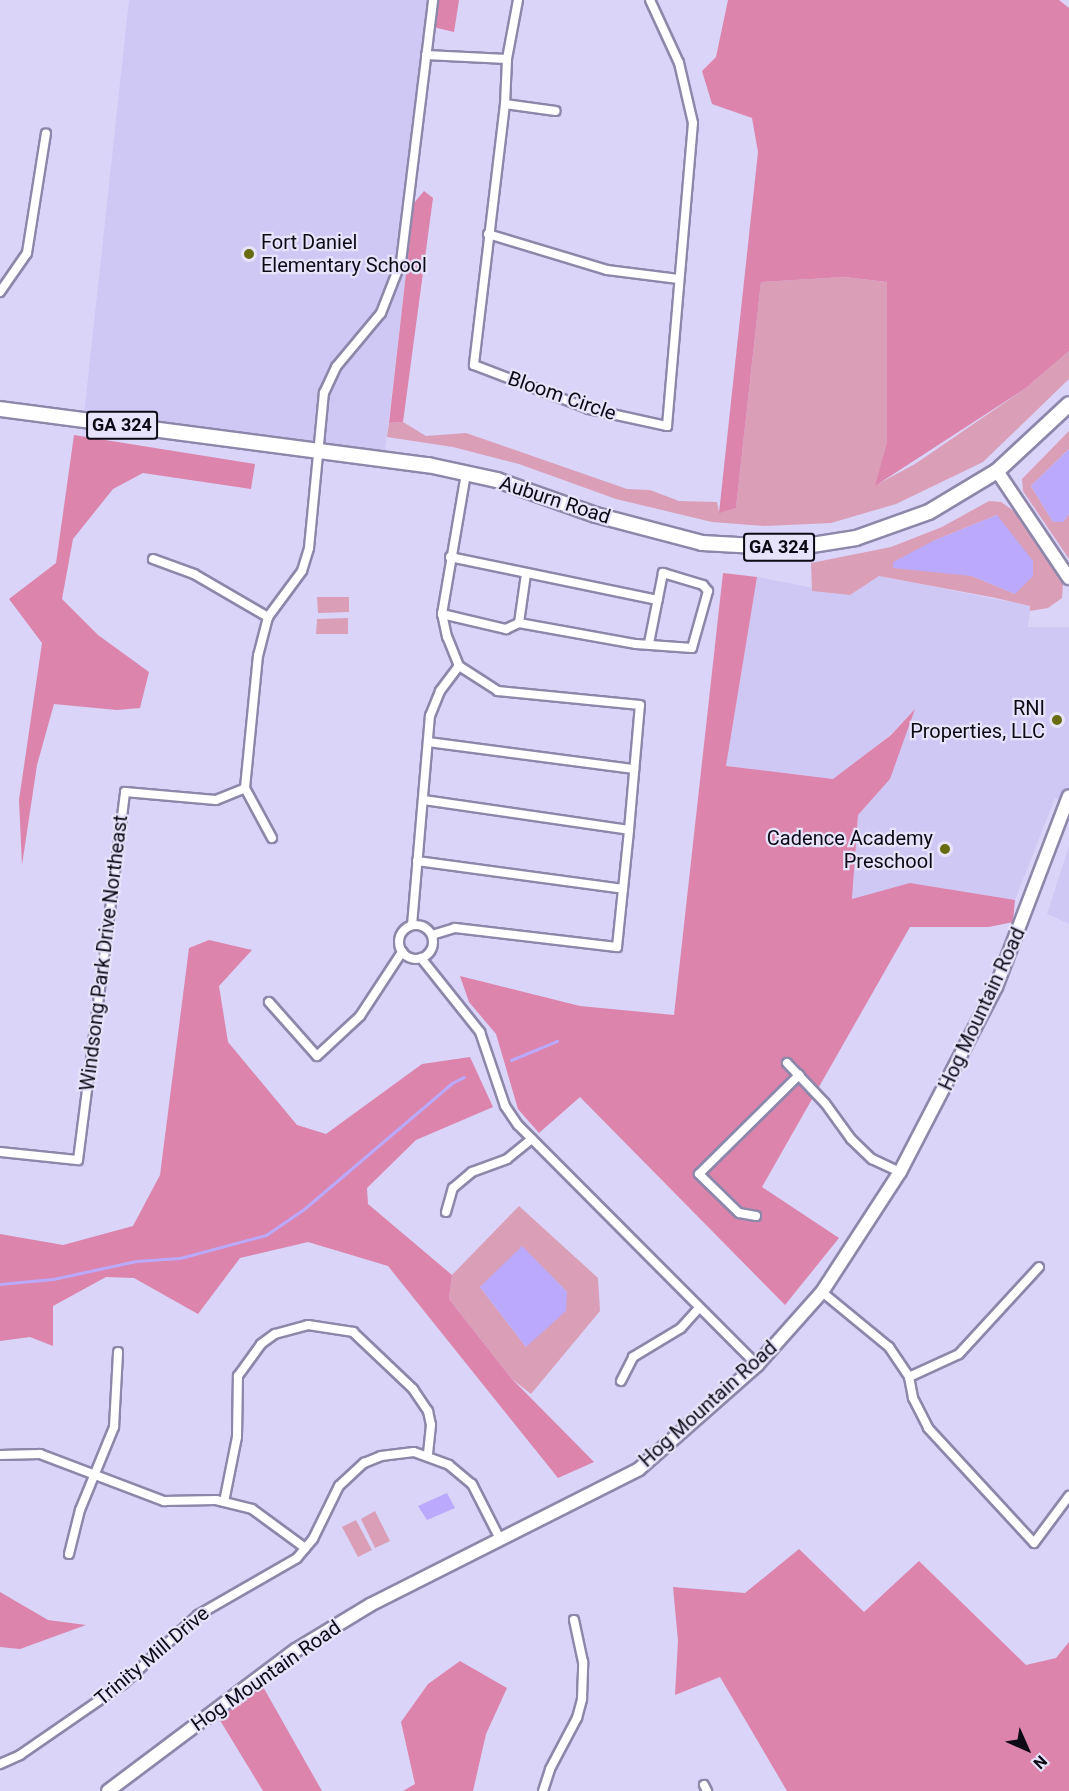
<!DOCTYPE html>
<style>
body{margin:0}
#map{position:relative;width:1069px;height:1791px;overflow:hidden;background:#dad4f9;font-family:Roboto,sans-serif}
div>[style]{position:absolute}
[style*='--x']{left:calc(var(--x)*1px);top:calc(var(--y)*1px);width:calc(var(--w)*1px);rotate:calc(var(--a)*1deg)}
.built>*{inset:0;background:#d0c8f4}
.green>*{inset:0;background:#da9eb7}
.forest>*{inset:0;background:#dc84ab}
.water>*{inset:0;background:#baa9fc}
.stream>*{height:3px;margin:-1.5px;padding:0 1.5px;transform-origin:1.5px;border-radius:1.5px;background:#baa9fc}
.roads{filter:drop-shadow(2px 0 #8d87aa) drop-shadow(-2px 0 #8d87aa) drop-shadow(0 2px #8d87aa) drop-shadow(0 -2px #8d87aa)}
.street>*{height:8px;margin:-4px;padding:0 4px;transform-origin:4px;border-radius:4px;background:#fff}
.street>.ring{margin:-4px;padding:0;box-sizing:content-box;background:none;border:8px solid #fff;border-radius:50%}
.secondary>*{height:12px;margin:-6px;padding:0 6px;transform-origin:6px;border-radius:6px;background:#fff}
.primary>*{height:14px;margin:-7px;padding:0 7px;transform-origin:7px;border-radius:7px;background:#fff}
.dots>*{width:16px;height:16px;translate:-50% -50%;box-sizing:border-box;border:3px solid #e6e3fa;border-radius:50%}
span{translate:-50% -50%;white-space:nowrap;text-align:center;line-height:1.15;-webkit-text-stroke:4.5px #e6e3fa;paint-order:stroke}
.shield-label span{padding:2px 4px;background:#e6e3fa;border:2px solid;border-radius:4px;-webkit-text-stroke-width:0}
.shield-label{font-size:18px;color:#0d0a16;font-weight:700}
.poi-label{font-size:20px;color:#0d0a16}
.left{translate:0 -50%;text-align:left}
.right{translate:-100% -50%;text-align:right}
.street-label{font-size:20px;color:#0d0a16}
.north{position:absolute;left:997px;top:1719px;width:60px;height:60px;-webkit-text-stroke:4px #e6e3fa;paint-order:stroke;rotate:135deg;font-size:16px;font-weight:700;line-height:24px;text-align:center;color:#0d0a16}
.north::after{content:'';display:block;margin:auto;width:21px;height:27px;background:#0d0a16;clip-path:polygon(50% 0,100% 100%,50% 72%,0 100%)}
</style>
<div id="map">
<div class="built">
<i style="clip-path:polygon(129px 0,438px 0,384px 460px,83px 424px)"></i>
<i style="clip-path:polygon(879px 576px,1031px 606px,1028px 627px,1069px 627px,1069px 803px,1055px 798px,1015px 900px,910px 884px,852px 900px,858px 815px,890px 779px,914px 710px,891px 734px,834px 779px,726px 766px,757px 577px,850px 595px)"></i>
<i style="clip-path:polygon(1069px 846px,1069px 924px,1047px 914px)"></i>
</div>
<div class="green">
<i style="clip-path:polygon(844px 277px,887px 282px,887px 442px,876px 485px,915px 464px,1026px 388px,1069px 351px,1069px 379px,983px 462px,896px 504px,831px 523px,765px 526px,712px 522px,616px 499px,519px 464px,453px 447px,387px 437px,389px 423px,403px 422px,426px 436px,466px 433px,627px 489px,650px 490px,679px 501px,717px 502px,719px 512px,736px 508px,761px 282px)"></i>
<i style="clip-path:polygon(1069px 431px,1069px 449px,1031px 486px,1053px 522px,1063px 522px,1069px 514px,1069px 559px,1023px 491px,1022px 479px)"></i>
<i style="clip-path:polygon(evenodd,989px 501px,1001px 502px,1014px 511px,1063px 584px,1062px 598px,1048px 608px,1030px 611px,1030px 606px,996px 598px,879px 576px,850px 595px,812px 591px,811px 563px,891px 547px,942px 527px,989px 501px,997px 515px,1015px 594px,972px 576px,938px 571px,933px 541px,997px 515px)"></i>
<i style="clip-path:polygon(317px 597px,349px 597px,349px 612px,318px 613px)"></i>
<i style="clip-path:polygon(348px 618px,348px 634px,316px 634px,317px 619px)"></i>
<i style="clip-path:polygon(evenodd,519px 1206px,598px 1278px,600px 1311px,531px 1394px,512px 1379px,449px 1299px,452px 1275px,519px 1206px,547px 1272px,567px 1292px,526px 1347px,480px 1287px,547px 1272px)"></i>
<i style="clip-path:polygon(375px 1511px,390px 1541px,375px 1548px,361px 1519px)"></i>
<i style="clip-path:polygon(356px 1520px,372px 1550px,358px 1557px,342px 1527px)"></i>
</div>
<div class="forest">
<i style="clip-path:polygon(437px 0,459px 0,454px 32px,433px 27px)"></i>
<i style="clip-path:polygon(728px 0,1059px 0,1069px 8px,1069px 351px,1026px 388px,875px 486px,887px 442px,887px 282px,844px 277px,761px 282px,736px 508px,719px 513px,758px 152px,752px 118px,712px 104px,702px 71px,716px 57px)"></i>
<i style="clip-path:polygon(424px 191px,433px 198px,403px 422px,389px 423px,414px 203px)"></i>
<i style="clip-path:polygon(74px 435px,255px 464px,251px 489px,143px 473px,113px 489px,73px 539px,62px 599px,98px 635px,149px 672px,140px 708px,117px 710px,54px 704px,37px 765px,22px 865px,19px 800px,42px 643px,9px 599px,56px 563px)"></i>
<i style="clip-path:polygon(723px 573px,757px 577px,726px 766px,833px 779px,891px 735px,915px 709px,890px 779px,858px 815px,852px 899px,910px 883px,1015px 900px,1013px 922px,989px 927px,910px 927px,762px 1187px,839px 1238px,785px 1305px,580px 1097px,539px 1133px,518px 1109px,496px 1034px,469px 1002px,460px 976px,580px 1006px,674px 1015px)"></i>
<i style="clip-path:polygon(209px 940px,252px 950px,219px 986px,228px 1042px,297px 1125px,326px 1134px,422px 1064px,470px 1057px,493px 1107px,416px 1140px,367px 1188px,368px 1204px,452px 1275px,449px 1299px,512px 1379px,594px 1462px,558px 1478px,388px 1266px,308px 1242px,240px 1258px,198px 1314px,134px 1278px,106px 1277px,53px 1306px,53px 1346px,30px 1337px,0 1341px,0 1234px,63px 1245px,133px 1226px,160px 1175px,189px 948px)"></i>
<i style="clip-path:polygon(799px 1549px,864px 1612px,919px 1561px,1026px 1665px,1056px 1658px,1069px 1642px,1069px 1791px,787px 1791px,720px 1677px,675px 1695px,678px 1641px,673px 1587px,745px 1593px)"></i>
<i style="clip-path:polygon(0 1592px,48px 1620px,86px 1625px,20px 1649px,0 1647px)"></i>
<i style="clip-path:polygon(460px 1661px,507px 1688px,486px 1734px,473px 1791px,403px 1791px,415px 1784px,401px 1722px,428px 1684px)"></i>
<i style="clip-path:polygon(262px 1685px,322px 1791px,263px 1791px,218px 1717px)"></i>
</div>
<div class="water">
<i style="clip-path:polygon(1069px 449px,1069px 514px,1063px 522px,1053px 522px,1031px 486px)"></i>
<i style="clip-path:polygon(997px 515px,1033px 561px,1033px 576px,1015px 594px,972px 576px,893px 568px,893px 562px,933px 541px)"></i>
<i style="clip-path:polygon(522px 1246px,567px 1292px,566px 1311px,526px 1347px,480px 1287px)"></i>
<i style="clip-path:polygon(447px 1493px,455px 1508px,427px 1520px,418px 1506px)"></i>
</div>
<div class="stream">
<i style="--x:511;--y:1060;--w:50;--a:-22.4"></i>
<i style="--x:0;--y:1284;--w:53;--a:-5.4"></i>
<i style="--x:53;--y:1279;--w:85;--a:-12.2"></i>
<i style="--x:136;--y:1261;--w:44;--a:-3.9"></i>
<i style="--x:180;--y:1258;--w:89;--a:-15"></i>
<i style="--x:266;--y:1235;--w:46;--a:-34.4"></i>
<i style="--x:304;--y:1209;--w:194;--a:-40.4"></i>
<i style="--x:452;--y:1083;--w:13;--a:-27"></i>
</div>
<div class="roads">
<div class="street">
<i style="--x:518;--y:0;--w:60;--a:100.6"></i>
<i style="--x:507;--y:59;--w:45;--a:92.5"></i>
<i style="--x:505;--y:104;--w:263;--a:96.8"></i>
<i style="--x:474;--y:365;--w:123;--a:20.9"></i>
<i style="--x:589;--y:409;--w:80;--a:12.3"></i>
<i style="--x:667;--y:426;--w:304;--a:-85.1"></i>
<i style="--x:693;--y:123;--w:62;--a:-103.1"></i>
<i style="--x:679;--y:63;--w:69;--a:-114.7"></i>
<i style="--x:426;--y:55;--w:81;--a:2.8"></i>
<i style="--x:505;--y:104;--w:51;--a:7.8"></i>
<i style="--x:488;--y:234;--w:124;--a:16.8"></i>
<i style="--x:607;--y:270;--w:72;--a:7.2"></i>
<i style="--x:0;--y:292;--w:47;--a:-55.3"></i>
<i style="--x:27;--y:253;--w:121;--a:-81"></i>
<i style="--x:450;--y:557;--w:212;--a:11.7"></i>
<i style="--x:153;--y:559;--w:44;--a:20.1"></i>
<i style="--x:194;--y:574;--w:86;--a:30.2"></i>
<i style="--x:442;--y:614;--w:66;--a:13.2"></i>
<i style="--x:506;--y:629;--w:14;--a:-25"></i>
<i style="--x:519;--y:623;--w:119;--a:10.2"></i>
<i style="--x:636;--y:644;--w:56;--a:4.1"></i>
<i style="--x:692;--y:648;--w:59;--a:-74.3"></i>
<i style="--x:708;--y:591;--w:8;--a:-130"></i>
<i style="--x:703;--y:585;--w:42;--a:-163.3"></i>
<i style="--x:663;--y:573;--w:71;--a:101.3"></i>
<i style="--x:519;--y:623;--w:49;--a:-81.9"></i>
<i style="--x:428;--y:742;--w:208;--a:7.5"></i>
<i style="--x:424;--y:800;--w:207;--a:8.3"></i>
<i style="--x:272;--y:838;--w:57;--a:-118.4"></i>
<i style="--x:245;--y:788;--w:133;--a:-84.4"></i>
<i style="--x:258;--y:656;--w:40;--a:-75.6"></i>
<i style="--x:268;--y:617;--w:57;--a:-53.5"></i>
<i style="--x:302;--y:571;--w:24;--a:-73"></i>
<i style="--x:309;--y:548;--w:156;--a:-84.5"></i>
<i style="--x:324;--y:393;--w:29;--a:-65"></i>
<i style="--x:336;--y:367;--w:70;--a:-50.2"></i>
<i style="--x:381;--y:313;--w:55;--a:-68.6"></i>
<i style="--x:401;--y:262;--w:264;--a:-83"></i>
<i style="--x:417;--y:861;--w:208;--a:7.7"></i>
<i class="ring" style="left:399px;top:925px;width:26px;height:26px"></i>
<i style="--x:412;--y:925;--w:210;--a:-85.1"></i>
<i style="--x:430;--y:716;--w:27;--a:-68"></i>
<i style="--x:440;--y:691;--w:31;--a:-53"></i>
<i style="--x:459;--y:666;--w:31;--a:-112"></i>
<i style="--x:447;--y:637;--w:24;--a:-102"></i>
<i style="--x:442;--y:614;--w:143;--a:-80.3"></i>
<i style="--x:432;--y:935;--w:24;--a:-17"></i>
<i style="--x:455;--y:928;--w:163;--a:6.7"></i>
<i style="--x:617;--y:947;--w:118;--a:-84.1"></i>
<i style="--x:629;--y:830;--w:125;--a:-85"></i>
<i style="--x:640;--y:705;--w:143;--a:-174.4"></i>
<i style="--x:498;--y:691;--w:46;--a:-147.3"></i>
<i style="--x:421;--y:958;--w:95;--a:51.4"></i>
<i style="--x:480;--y:1032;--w:78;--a:71.3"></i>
<i style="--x:505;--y:1106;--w:23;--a:56"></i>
<i style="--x:518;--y:1125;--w:339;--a:45.1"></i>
<i style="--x:269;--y:1002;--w:72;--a:48.4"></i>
<i style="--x:317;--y:1056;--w:59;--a:-42.9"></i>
<i style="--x:360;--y:1016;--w:77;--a:-56.7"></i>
<i style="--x:787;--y:1063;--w:55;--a:46.5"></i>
<i style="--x:825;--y:1103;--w:44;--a:54.2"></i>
<i style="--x:851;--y:1139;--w:29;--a:44"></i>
<i style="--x:872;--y:1159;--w:31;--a:25"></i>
<i style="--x:0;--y:1152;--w:78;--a:5.9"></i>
<i style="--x:78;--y:1160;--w:371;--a:-82.7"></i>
<i style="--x:125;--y:792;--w:91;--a:5"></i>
<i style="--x:216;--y:800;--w:31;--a:-22"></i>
<i style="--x:446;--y:1212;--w:25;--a:-74"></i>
<i style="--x:453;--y:1188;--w:25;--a:-40"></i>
<i style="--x:472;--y:1172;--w:37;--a:-20"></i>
<i style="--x:507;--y:1159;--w:32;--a:-39"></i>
<i style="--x:756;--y:1216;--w:17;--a:-170"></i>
<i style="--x:739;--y:1213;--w:56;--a:-135.7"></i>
<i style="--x:699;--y:1174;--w:141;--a:-44.7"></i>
<i style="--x:822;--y:1292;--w:87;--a:39.4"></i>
<i style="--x:889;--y:1347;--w:36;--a:56"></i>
<i style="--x:909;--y:1377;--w:21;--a:79"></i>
<i style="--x:913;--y:1398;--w:34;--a:63"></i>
<i style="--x:928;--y:1428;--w:156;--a:47.3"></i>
<i style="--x:1034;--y:1543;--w:59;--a:-53.3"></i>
<i style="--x:909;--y:1377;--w:55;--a:-24.7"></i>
<i style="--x:959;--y:1354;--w:118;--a:-47.4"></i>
<i style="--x:621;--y:1381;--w:27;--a:-63"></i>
<i style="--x:633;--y:1357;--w:56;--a:-31.1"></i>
<i style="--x:681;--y:1328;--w:25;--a:-48"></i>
<i style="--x:0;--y:1455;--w:40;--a:-1.4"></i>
<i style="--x:40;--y:1454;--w:133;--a:20.8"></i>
<i style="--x:164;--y:1501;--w:52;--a:-1.1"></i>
<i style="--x:216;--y:1500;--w:37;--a:14"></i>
<i style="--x:252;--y:1509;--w:66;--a:36.3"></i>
<i style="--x:224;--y:1502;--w:66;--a:-78.7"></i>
<i style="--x:237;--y:1437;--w:61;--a:-89.1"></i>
<i style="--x:238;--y:1376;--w:39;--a:-54"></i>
<i style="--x:261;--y:1344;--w:17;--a:-36"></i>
<i style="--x:275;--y:1334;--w:34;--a:-15"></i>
<i style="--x:308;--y:1325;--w:46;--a:8.8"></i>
<i style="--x:353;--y:1332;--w:83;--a:43.5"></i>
<i style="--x:413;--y:1389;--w:27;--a:56"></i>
<i style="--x:428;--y:1411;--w:14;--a:78"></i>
<i style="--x:431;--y:1425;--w:30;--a:96"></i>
<i style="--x:69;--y:1554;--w:45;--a:-76"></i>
<i style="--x:80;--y:1510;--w:90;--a:-67.7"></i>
<i style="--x:114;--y:1427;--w:75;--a:-86.9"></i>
<i style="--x:0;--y:1764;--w:22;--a:-24"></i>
<i style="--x:20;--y:1755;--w:125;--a:-34.6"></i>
<i style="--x:123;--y:1684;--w:102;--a:-42.6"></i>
<i style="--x:198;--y:1615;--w:114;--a:-29.9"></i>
<i style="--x:297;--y:1558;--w:25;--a:-50"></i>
<i style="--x:313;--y:1539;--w:59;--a:-63.9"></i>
<i style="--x:339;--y:1486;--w:34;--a:-43"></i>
<i style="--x:364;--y:1463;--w:18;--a:-22"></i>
<i style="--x:381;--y:1456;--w:33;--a:-7"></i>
<i style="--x:414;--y:1452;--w:37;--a:20"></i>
<i style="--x:449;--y:1465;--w:30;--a:40"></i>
<i style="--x:472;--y:1484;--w:62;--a:63"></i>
<i style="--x:704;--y:1785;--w:7;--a:63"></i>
<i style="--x:543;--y:1791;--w:23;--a:-72"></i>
<i style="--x:550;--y:1769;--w:58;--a:-62.1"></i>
<i style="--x:577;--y:1718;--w:20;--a:-75"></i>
<i style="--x:582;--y:1699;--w:37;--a:-88"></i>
<i style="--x:583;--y:1662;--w:43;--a:-102.1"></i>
</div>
<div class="secondary">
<i style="--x:997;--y:471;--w:129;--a:56.1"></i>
<i style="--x:108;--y:1791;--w:235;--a:-36.9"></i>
<i style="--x:296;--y:1650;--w:87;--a:-31.3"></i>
<i style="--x:370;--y:1605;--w:301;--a:-26.8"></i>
<i style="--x:639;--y:1469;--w:157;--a:-41.4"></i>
<i style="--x:757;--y:1365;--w:98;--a:-48.3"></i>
<i style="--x:822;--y:1292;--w:143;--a:-57"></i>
<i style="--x:900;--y:1172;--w:208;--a:-62.6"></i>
<i style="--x:996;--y:987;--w:204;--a:-69.1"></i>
</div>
<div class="primary">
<i style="--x:0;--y:409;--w:432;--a:7.5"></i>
<i style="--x:428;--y:465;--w:71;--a:12.3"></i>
<i style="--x:497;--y:480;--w:105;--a:19.5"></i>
<i style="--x:596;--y:515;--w:110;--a:14.8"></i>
<i style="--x:702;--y:543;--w:91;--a:3.1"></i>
<i style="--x:793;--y:548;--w:64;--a:-9"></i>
<i style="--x:856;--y:538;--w:77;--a:-19.6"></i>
<i style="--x:929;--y:512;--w:79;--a:-31.1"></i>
<i style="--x:997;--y:471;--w:98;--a:-42.9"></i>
</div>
</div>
<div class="dots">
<i style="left:249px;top:254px;background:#686c10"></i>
<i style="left:1057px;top:720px;background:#686c10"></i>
<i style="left:945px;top:849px;background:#686c10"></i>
</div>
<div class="shield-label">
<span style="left:122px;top:425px">GA 324</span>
<span style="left:779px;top:547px">GA 324</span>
</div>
<div class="poi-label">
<span class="left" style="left:261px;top:254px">Fort Daniel<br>Elementary School</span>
<span class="right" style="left:1045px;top:720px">RNI<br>Properties, LLC</span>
<span class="right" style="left:933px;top:850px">Cadence Academy<br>Preschool</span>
</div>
<div class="street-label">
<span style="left:562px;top:396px;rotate:19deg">Bloom Circle</span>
<span style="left:555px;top:500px;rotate:18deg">Auburn Road</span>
<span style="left:104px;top:953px;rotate:-83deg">Windsong Park Drive Northeast</span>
<span style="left:982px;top:1009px;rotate:-65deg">Hog Mountain Road</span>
<span style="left:708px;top:1404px;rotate:-42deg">Hog Mountain Road</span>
<span style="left:152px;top:1656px;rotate:-40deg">Trinity Mill Drive</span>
<span style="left:266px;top:1676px;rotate:-35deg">Hog Mountain Road</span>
</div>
<div class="north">N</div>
</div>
